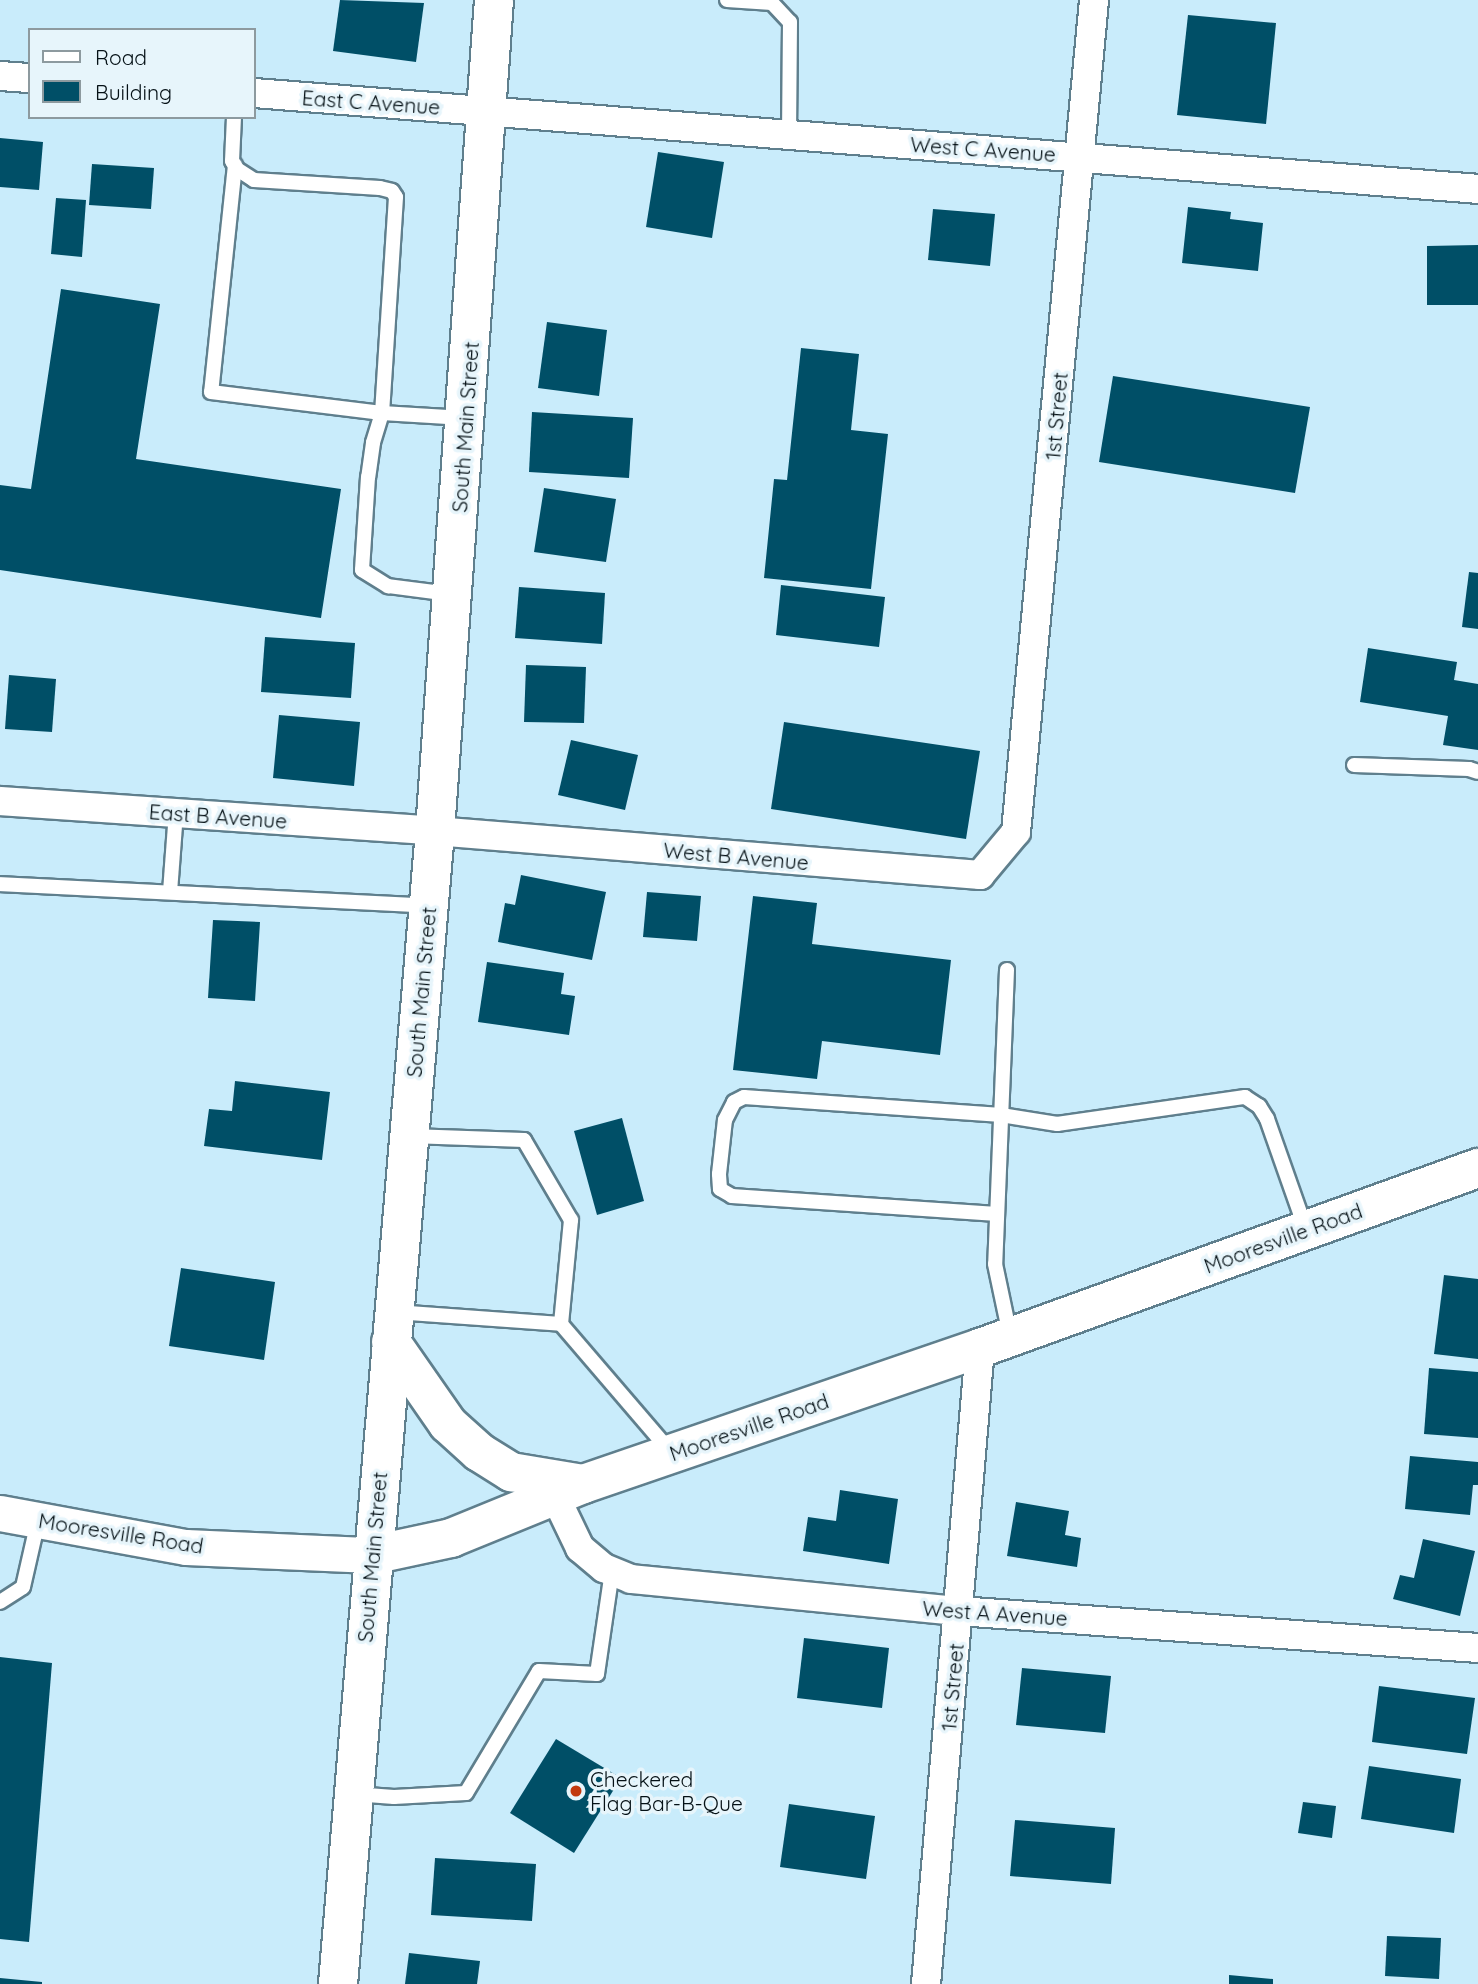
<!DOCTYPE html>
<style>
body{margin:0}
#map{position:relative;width:1478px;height:1984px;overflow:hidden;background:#c9ecfb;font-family:Quicksand,sans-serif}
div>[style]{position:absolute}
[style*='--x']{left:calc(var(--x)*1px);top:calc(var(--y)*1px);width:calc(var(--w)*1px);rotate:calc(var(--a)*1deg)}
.building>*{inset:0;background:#004f67}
.roads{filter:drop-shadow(2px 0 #5f7f8d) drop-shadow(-2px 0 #5f7f8d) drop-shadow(0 2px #5f7f8d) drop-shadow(0 -2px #5f7f8d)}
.service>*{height:14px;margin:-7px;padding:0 7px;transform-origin:7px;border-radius:7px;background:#fff}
.minor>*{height:28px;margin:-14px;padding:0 14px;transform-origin:14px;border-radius:14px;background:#fff}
.tertiary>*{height:35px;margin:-17.5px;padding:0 17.5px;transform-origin:17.5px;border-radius:17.5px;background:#fff}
.primary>*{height:38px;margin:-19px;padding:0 19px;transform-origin:19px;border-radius:19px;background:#fff}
.dots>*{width:19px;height:19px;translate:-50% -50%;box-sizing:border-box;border:4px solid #e7f5fb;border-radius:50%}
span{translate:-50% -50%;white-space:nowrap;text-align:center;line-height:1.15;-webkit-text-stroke:7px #e7f5fb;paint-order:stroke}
.street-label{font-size:21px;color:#051116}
.poi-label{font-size:21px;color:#051116}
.left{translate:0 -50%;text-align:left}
.legend{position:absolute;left:28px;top:28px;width:228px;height:91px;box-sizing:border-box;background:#e7f5fb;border:2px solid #8d9a9f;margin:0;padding:9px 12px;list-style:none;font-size:21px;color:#051116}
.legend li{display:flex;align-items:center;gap:14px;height:35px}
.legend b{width:35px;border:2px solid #8d9a9f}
</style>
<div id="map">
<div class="building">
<i style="clip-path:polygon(340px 0,424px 3px,416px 62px,333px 51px)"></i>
<i style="clip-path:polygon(1188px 15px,1276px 23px,1266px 124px,1177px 115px)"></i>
<i style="clip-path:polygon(0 138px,43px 142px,39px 190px,0 187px)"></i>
<i style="clip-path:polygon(658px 152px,724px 162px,712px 238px,646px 227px)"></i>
<i style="clip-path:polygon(92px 164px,154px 168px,151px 209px,89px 205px)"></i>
<i style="clip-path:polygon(56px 198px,86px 200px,82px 257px,51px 254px)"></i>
<i style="clip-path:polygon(1188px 207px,1231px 212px,1230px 219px,1263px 223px,1258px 271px,1182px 263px)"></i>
<i style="clip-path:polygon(933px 209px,995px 214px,990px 266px,928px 260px)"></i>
<i style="clip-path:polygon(1478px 245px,1478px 305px,1427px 305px,1427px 246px)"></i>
<i style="clip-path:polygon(61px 289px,160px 304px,136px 459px,341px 489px,321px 618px,0 570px,0 485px,31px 489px)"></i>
<i style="clip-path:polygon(547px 322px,607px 330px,599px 396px,538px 388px)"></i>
<i style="clip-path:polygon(801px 348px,859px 354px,851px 430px,888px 434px,871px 589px,764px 578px,774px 479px,787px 480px)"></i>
<i style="clip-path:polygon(1113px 376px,1310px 407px,1295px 493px,1099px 462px)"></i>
<i style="clip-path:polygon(532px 412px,633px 418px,629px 478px,529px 472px)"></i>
<i style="clip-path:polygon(544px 488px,616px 499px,606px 562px,534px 552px)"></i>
<i style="clip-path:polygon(1469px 572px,1478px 573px,1478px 629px,1462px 627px)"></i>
<i style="clip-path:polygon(781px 585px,885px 597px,879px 647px,776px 635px)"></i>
<i style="clip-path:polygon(519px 587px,605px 593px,602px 644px,515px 638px)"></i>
<i style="clip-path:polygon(265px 637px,355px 643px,351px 698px,261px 692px)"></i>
<i style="clip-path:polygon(1368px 648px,1457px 662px,1454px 680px,1478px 684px,1478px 750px,1443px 745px,1448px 716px,1360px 702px)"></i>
<i style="clip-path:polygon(526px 665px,586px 667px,584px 723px,524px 722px)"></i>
<i style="clip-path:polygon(9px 675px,56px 679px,52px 732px,5px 729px)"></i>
<i style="clip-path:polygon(279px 715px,360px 722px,354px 786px,273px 778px)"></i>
<i style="clip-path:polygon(784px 722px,980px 751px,966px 839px,771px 809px)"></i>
<i style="clip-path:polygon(571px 740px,638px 755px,625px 810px,558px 795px)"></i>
<i style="clip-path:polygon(521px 875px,606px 892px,592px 960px,498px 942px,505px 903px,515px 905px)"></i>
<i style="clip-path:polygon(647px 892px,701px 896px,697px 941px,643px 937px)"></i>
<i style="clip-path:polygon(753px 896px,817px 903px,812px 944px,951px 960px,940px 1055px,822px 1041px,817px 1079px,733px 1070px)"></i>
<i style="clip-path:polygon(213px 920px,260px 922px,255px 1001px,208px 998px)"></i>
<i style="clip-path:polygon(487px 962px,564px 973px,561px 994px,575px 996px,569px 1035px,478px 1022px)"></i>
<i style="clip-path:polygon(235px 1081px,330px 1092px,322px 1160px,204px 1146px,209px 1109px,232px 1111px)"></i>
<i style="clip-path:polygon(622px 1118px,644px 1201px,597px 1215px,574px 1131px)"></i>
<i style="clip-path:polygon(181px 1268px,275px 1282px,264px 1360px,169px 1346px)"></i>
<i style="clip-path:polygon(1444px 1275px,1478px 1279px,1478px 1359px,1434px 1354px)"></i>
<i style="clip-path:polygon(1429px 1368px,1478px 1372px,1478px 1438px,1424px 1434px)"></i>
<i style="clip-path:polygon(1410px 1456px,1478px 1462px,1478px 1485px,1473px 1485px,1470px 1515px,1405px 1509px)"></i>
<i style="clip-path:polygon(840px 1490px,898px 1499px,889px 1564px,803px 1551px,808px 1517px,836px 1521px)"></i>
<i style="clip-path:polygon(1016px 1502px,1069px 1511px,1065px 1535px,1081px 1538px,1077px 1567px,1007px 1556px)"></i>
<i style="clip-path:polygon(1423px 1539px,1475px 1551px,1460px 1616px,1393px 1599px,1400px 1575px,1414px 1578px)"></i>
<i style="clip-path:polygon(804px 1638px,889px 1648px,882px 1708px,797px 1698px)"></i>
<i style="clip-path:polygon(0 1657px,52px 1663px,29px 1942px,0 1939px)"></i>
<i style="clip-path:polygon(1022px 1668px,1111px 1676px,1105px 1733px,1016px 1725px)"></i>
<i style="clip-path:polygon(1379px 1686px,1475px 1698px,1467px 1754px,1372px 1742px)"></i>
<i style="clip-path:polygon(556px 1739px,621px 1778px,574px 1853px,510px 1813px)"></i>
<i style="clip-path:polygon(1369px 1766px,1461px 1779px,1454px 1833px,1361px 1819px)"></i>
<i style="clip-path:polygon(1303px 1802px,1336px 1806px,1332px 1838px,1298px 1833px)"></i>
<i style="clip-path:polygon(789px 1804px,875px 1816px,866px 1879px,780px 1867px)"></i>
<i style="clip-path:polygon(1015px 1820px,1115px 1828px,1111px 1884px,1010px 1876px)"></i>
<i style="clip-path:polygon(435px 1858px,536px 1864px,532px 1921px,431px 1915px)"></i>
<i style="clip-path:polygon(1387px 1936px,1441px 1938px,1439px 1979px,1385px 1976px)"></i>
<i style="clip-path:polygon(409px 1953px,480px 1961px,477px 1984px,405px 1984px)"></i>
<i style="clip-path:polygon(1229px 1975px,1273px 1979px,1273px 1984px,1229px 1984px)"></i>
<i style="clip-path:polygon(0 1978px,42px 1982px,42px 1984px,0 1984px)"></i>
</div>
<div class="roads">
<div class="service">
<i style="--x:727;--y:0;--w:45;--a:3.8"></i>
<i style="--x:772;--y:3;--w:26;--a:47"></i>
<i style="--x:790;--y:22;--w:112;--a:90.5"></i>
<i style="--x:234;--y:117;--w:44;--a:92.6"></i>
<i style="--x:232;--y:161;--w:9;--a:58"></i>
<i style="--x:237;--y:169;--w:20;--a:33"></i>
<i style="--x:254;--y:180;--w:126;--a:3.6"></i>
<i style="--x:380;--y:188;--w:12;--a:14"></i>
<i style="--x:392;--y:191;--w:7;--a:56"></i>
<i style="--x:396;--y:197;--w:216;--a:93.7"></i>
<i style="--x:382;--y:413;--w:31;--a:107"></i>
<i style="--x:373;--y:443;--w:34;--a:98"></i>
<i style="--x:368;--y:477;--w:93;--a:93.7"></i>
<i style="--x:362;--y:570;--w:31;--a:32"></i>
<i style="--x:388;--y:586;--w:63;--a:7.4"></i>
<i style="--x:235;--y:165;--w:228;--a:96"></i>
<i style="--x:211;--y:392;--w:172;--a:7"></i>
<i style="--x:382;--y:413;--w:82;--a:3.5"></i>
<i style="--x:1354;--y:765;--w:115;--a:2"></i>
<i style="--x:1469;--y:769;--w:9;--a:18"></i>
<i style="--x:0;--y:884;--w:428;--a:2.9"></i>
<i style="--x:170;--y:892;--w:79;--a:-85.7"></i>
<i style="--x:1007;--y:970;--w:294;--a:92.3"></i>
<i style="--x:995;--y:1264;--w:73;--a:78.1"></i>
<i style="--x:410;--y:1136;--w:114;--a:2"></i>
<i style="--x:524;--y:1140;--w:93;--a:59.6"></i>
<i style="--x:571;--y:1220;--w:104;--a:95.5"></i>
<i style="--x:561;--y:1324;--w:166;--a:49.4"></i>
<i style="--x:997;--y:1214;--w:266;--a:-176.1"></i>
<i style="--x:732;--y:1196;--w:14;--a:-150"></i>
<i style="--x:720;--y:1189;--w:15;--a:-94"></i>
<i style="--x:719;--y:1174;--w:54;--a:-83.7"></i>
<i style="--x:725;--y:1120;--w:20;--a:-63"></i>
<i style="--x:734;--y:1102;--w:11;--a:-27"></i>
<i style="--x:744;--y:1097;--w:258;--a:4"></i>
<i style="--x:1001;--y:1115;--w:57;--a:9.1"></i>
<i style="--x:1057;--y:1124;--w:190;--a:-8.2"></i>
<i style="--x:1245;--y:1097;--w:17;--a:33"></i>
<i style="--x:1259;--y:1106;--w:15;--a:58"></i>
<i style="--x:1267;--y:1119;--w:118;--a:70.6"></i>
<i style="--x:395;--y:1312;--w:166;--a:4.1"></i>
<i style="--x:0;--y:1602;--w:27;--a:-33"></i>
<i style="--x:23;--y:1587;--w:68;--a:-77.2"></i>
<i style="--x:354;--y:1794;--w:40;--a:4.3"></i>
<i style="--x:394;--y:1797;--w:72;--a:-3.2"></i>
<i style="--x:466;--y:1793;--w:142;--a:-59.1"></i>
<i style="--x:539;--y:1671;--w:58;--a:3"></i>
<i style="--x:597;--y:1674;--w:104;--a:-81.7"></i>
</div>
<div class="minor">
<i style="--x:0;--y:76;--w:30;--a:4"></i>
<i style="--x:254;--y:93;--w:1228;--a:4.48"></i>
<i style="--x:0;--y:801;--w:436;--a:3.9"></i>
<i style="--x:435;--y:831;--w:547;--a:4.62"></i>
<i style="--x:980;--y:875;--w:56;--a:-50.1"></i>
<i style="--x:1016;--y:832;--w:836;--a:-84.64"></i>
<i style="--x:555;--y:1496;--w:58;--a:64.3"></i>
<i style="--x:580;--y:1548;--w:31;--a:40"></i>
<i style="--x:604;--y:1568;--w:29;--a:22"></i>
<i style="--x:631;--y:1579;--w:329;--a:5.6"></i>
<i style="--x:958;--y:1611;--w:521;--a:4.07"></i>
<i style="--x:926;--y:1984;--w:638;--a:-85.15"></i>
</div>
<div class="tertiary">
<i style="--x:0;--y:1513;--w:189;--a:10.4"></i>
<i style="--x:186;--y:1547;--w:186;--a:2.5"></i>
</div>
<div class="primary">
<i style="--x:391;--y:1342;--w:100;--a:55.2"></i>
<i style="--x:448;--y:1424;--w:42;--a:42.1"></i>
<i style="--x:479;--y:1452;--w:38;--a:32"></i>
<i style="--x:511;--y:1472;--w:73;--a:9.5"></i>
<i style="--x:372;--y:1555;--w:81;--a:-12.1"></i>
<i style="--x:451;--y:1538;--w:143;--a:-22.2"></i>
<i style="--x:583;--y:1484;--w:420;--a:-18.9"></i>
<i style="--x:980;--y:1348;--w:530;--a:-19.87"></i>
<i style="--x:338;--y:1984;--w:1157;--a:-85.19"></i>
<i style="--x:435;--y:831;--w:833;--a:-85.94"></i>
</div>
</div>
<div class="dots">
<i style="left:576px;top:1791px;background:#c2390e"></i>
</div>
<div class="street-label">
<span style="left:371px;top:102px;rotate:4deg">East C Avenue</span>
<span style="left:983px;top:149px;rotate:4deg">West C Avenue</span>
<span style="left:1056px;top:416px;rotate:-85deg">1st Street</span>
<span style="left:465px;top:427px;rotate:-86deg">South Main Street</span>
<span style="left:218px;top:816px;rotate:4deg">East B Avenue</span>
<span style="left:736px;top:856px;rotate:5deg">West B Avenue</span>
<span style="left:421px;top:992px;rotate:-85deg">South Main Street</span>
<span style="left:1283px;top:1238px;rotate:-20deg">Mooresville Road</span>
<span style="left:749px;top:1427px;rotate:-19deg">Mooresville Road</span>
<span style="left:121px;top:1533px;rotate:9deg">Mooresville Road</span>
<span style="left:372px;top:1557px;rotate:-85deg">South Main Street</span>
<span style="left:995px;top:1613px;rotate:4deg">West A Avenue</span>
<span style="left:952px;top:1687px;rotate:-85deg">1st Street</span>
</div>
<div class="poi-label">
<span class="left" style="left:590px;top:1791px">Checkered<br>Flag Bar-B-Que</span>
</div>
<ul class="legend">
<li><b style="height:9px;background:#fff"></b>Road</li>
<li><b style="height:19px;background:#004f67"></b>Building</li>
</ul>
</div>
